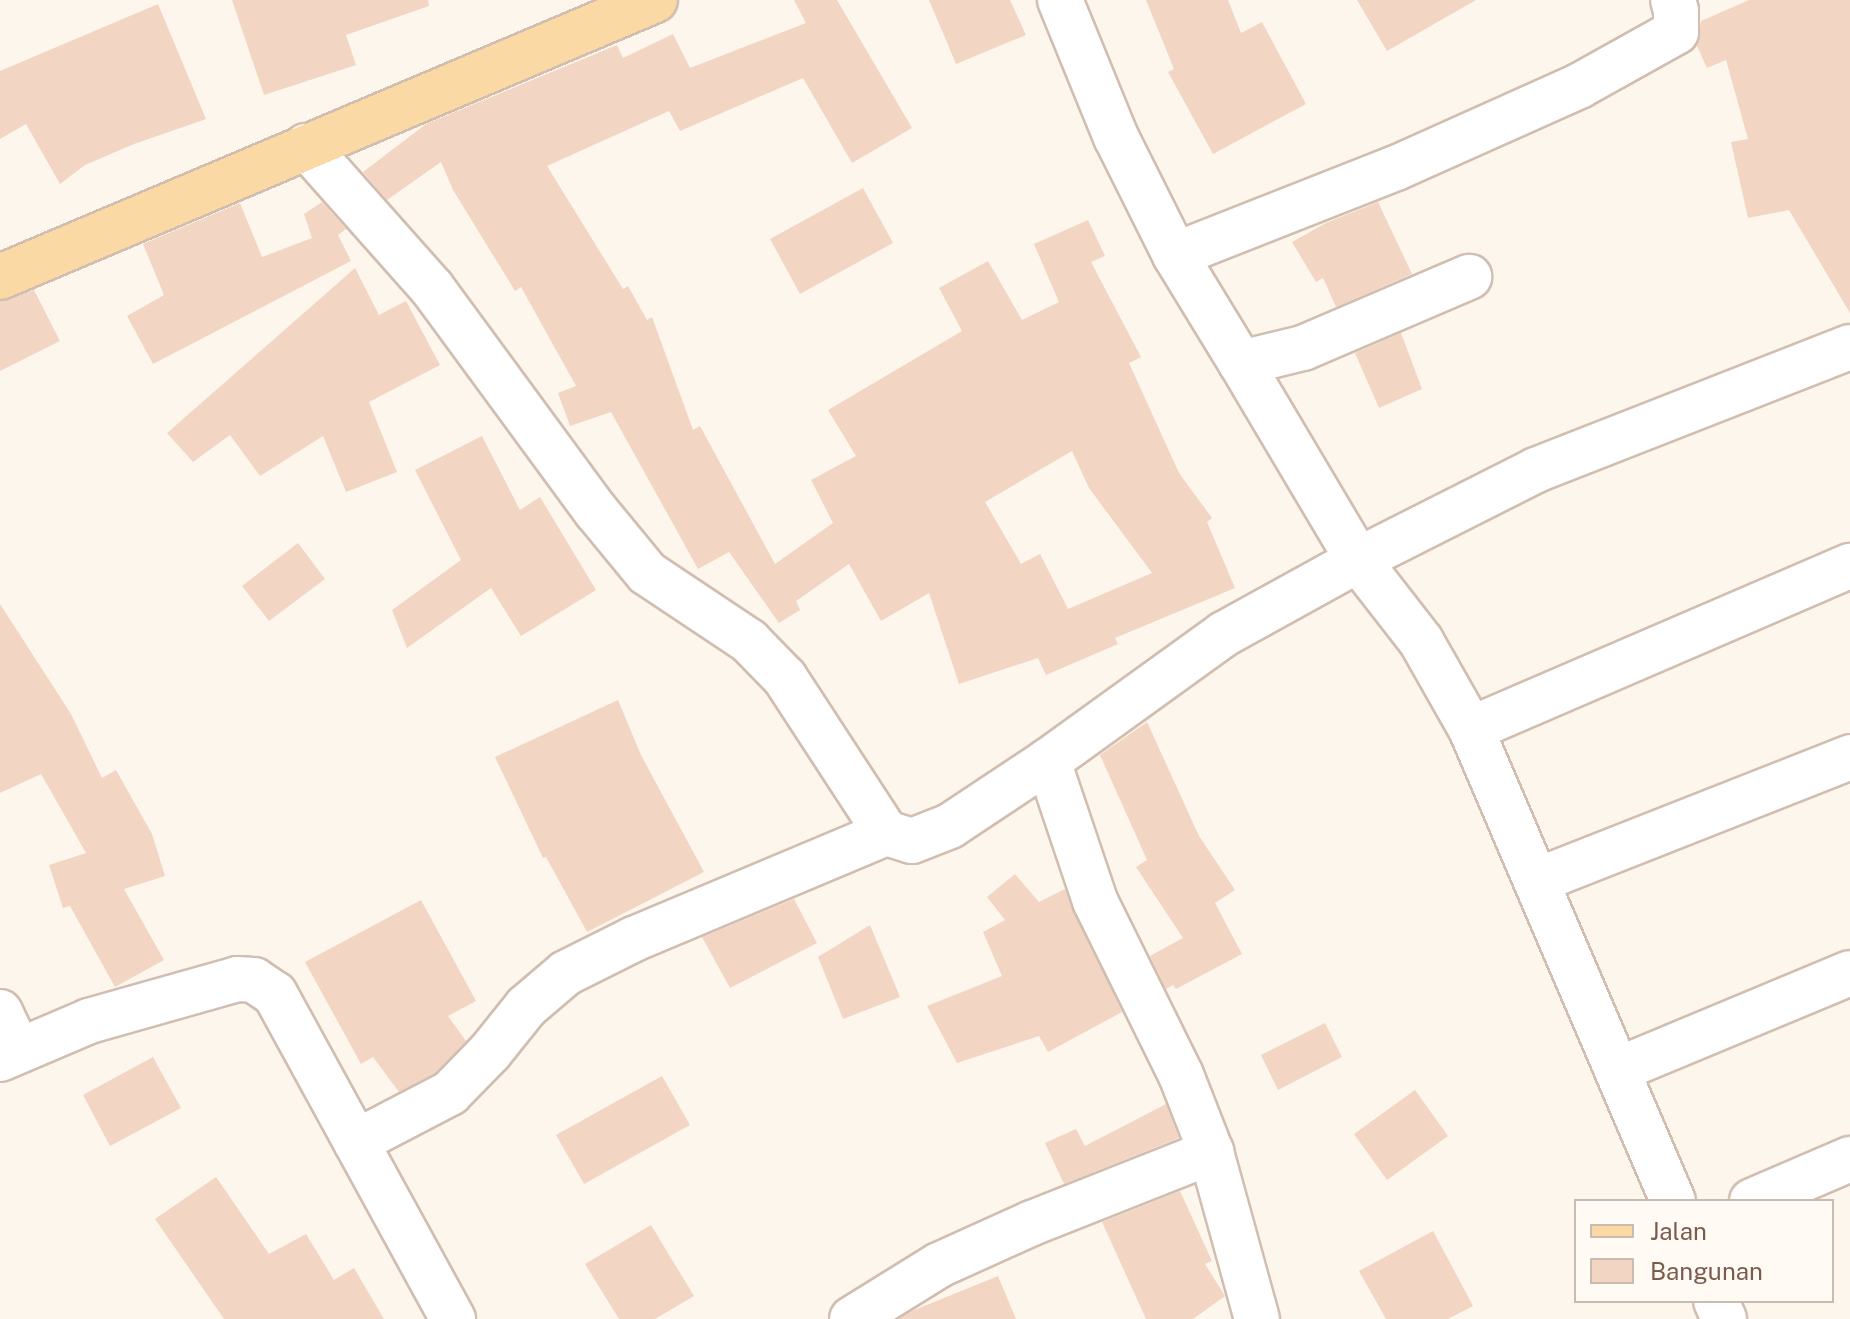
<!DOCTYPE html>
<style>
body{margin:0}
#map{position:relative;width:1850px;height:1319px;overflow:hidden;background:#fdf6ec;font-family:"Public Sans",sans-serif}
div>[style]{position:absolute}
[style*='--x']{left:calc(var(--x)*1px);top:calc(var(--y)*1px);width:calc(var(--w)*1px);rotate:calc(var(--a)*1deg)}
.building>*{inset:0;background:#f3d5c3}
.roads{filter:drop-shadow(2px 0 #d1beb0) drop-shadow(-2px 0 #d1beb0) drop-shadow(0 2px #d1beb0) drop-shadow(0 -2px #d1beb0)}
.minor>*{height:44px;margin:-22px;padding:0 22px;transform-origin:22px;border-radius:22px;background:#fff}
.major>*{height:44px;margin:-22px;padding:0 22px;transform-origin:22px;border-radius:22px;background:#fbd9a5}
span{translate:-50% -50%;white-space:nowrap;text-align:center;line-height:1.15;-webkit-text-stroke:6px #fffaf3;paint-order:stroke}
.legend{position:absolute;left:1574px;top:1199px;width:260px;height:104px;box-sizing:border-box;background:#fffaf3;border:2px solid #cabbb1;margin:0;padding:10px 14px;list-style:none;font-size:24px;color:#7a5c4d}
.legend li{display:flex;align-items:center;gap:16px;height:40px}
.legend b{width:40px;border:2px solid #cabbb1}
</style>
<div id="map">
<div class="building">
<i style="clip-path:polygon(232px 0,428px 0,429px 6px,346px 35px,356px 65px,264px 95px)"></i>
<i style="clip-path:polygon(evenodd,794px 0,837px 0,912px 128px,852px 163px,803px 78px,680px 131px,669px 111px,547px 166px,623px 289px,628px 286px,647px 320px,652px 317px,693px 430px,700px 426px,775px 564px,833px 523px,811px 480px,856px 456px,828px 410px,962px 331px,939px 288px,988px 261px,1022px 320px,1059px 302px,1034px 244px,1088px 220px,1105px 256px,1091px 262px,1141px 357px,1129px 363px,1179px 473px,1212px 518px,1207px 522px,1235px 588px,1115px 638px,1118px 644px,1046px 675px,1038px 658px,959px 684px,929px 593px,881px 621px,849px 564px,796px 601px,800px 610px,779px 623px,729px 552px,698px 569px,611px 412px,570px 426px,558px 393px,576px 386px,521px 287px,515px 291px,453px 190px,441px 162px,387px 200px,363px 172px,426px 124px,617px 45px,623px 58px,673px 34px,690px 68px,806px 23px,794px 0,1072px 451px,1089px 488px,1152px 573px,1068px 609px,1040px 554px,1021px 564px,985px 502px,1072px 451px)"></i>
<i style="clip-path:polygon(929px 0,1010px 0,1026px 35px,956px 64px)"></i>
<i style="clip-path:polygon(1146px 0,1228px 0,1241px 33px,1262px 22px,1306px 104px,1213px 154px,1168px 72px,1174px 69px)"></i>
<i style="clip-path:polygon(1357px 0,1476px 0,1387px 51px)"></i>
<i style="clip-path:polygon(1749px 0,1850px 0,1850px 313px,1789px 210px,1748px 218px,1731px 142px,1748px 139px,1726px 60px,1707px 68px,1697px 46px,1701px 21px)"></i>
<i style="clip-path:polygon(158px 4px,206px 119px,134px 144px,85px 165px,60px 184px,26px 124px,0 139px,0 71px)"></i>
<i style="clip-path:polygon(863px 188px,893px 243px,800px 294px,770px 239px)"></i>
<i style="clip-path:polygon(322px 202px,346px 229px,338px 235px,351px 261px,153px 364px,127px 316px,164px 295px,143px 244px,240px 203px,262px 257px,312px 238px,304px 214px)"></i>
<i style="clip-path:polygon(1378px 202px,1412px 274px,1336px 307px,1323px 278px,1316px 282px,1292px 242px,1326px 223px)"></i>
<i style="clip-path:polygon(355px 268px,379px 315px,406px 301px,440px 365px,369px 402px,397px 472px,346px 492px,323px 436px,260px 476px,230px 435px,193px 462px,167px 433px)"></i>
<i style="clip-path:polygon(34px 290px,60px 341px,0 371px,0 301px)"></i>
<i style="clip-path:polygon(1401px 333px,1422px 389px,1379px 408px,1355px 353px)"></i>
<i style="clip-path:polygon(482px 436px,520px 510px,540px 497px,596px 590px,521px 636px,491px 588px,407px 648px,392px 610px,461px 560px,415px 470px)"></i>
<i style="clip-path:polygon(298px 543px,325px 579px,269px 621px,242px 586px)"></i>
<i style="clip-path:polygon(0 604px,71px 714px,102px 778px,116px 770px,152px 834px,165px 876px,124px 889px,164px 960px,115px 987px,70px 906px,63px 908px,49px 865px,86px 853px,41px 774px,0 793px)"></i>
<i style="clip-path:polygon(618px 700px,641px 755px,704px 872px,587px 932px,546px 857px,543px 858px,495px 757px)"></i>
<i style="clip-path:polygon(1147px 722px,1199px 836px,1235px 890px,1215px 903px,1242px 954px,1176px 989px,1173px 985px,1166px 989px,1150px 956px,1183px 938px,1136px 867px,1147px 860px,1100px 755px)"></i>
<i style="clip-path:polygon(1015px 874px,1039px 902px,1065px 889px,1122px 1012px,1048px 1052px,1039px 1036px,957px 1063px,927px 1006px,1002px 976px,983px 932px,1005px 920px,987px 897px)"></i>
<i style="clip-path:polygon(794px 899px,817px 943px,730px 988px,702px 937px)"></i>
<i style="clip-path:polygon(421px 900px,476px 1001px,448px 1016px,466px 1041px,435px 1073px,399px 1092px,373px 1057px,361px 1064px,305px 962px)"></i>
<i style="clip-path:polygon(870px 925px,900px 997px,843px 1019px,818px 957px)"></i>
<i style="clip-path:polygon(1325px 1023px,1342px 1057px,1278px 1090px,1261px 1055px)"></i>
<i style="clip-path:polygon(153px 1057px,181px 1108px,110px 1146px,83px 1095px)"></i>
<i style="clip-path:polygon(662px 1076px,690px 1125px,584px 1184px,556px 1135px)"></i>
<i style="clip-path:polygon(1415px 1090px,1448px 1136px,1387px 1180px,1354px 1134px)"></i>
<i style="clip-path:polygon(1166px 1104px,1179px 1138px,1064px 1184px,1045px 1143px,1076px 1129px,1085px 1146px)"></i>
<i style="clip-path:polygon(216px 1177px,269px 1254px,306px 1234px,334px 1280px,354px 1268px,384px 1319px,224px 1319px,155px 1219px)"></i>
<i style="clip-path:polygon(1180px 1191px,1212px 1261px,1205px 1264px,1225px 1296px,1193px 1319px,1146px 1319px,1102px 1222px)"></i>
<i style="clip-path:polygon(651px 1225px,694px 1296px,655px 1319px,619px 1319px,585px 1264px)"></i>
<i style="clip-path:polygon(1433px 1231px,1473px 1306px,1448px 1319px,1386px 1319px,1359px 1271px)"></i>
<i style="clip-path:polygon(998px 1276px,1016px 1319px,899px 1319px,912px 1311px)"></i>
</div>
<div class="roads">
<div class="minor">
<i style="--x:1060;--y:0;--w:148;--a:67.8"></i>
<i style="--x:1116;--y:137;--w:132;--a:63.4"></i>
<i style="--x:1175;--y:255;--w:238;--a:-21.5"></i>
<i style="--x:1396;--y:168;--w:201;--a:-24.1"></i>
<i style="--x:1579;--y:86;--w:111;--a:-29.1"></i>
<i style="--x:1676;--y:32;--w:21;--a:-90"></i>
<i style="--x:1676;--y:11;--w:11;--a:-105"></i>
<i style="--x:306;--y:146;--w:190;--a:48.4"></i>
<i style="--x:432;--y:288;--w:277;--a:53.7"></i>
<i style="--x:596;--y:511;--w:80;--a:50.6"></i>
<i style="--x:647;--y:573;--w:123;--a:33.7"></i>
<i style="--x:749;--y:641;--w:52;--a:45.8"></i>
<i style="--x:785;--y:678;--w:185;--a:56.9"></i>
<i style="--x:886;--y:833;--w:27;--a:17"></i>
<i style="--x:912;--y:841;--w:41;--a:-21.5"></i>
<i style="--x:950;--y:826;--w:118;--a:-33.6"></i>
<i style="--x:1048;--y:761;--w:217;--a:-35.8"></i>
<i style="--x:1224;--y:634;--w:153;--a:-28.9"></i>
<i style="--x:1358;--y:560;--w:199;--a:-26.8"></i>
<i style="--x:1536;--y:470;--w:337;--a:-21.4"></i>
<i style="--x:1175;--y:255;--w:127;--a:58.6"></i>
<i style="--x:1241;--y:363;--w:64;--a:-13.6"></i>
<i style="--x:1303;--y:348;--w:181;--a:-23.2"></i>
<i style="--x:1241;--y:363;--w:229;--a:59.3"></i>
<i style="--x:1358;--y:560;--w:103;--a:52.1"></i>
<i style="--x:1421;--y:641;--w:101;--a:60.4"></i>
<i style="--x:1471;--y:729;--w:513;--a:66.83"></i>
<i style="--x:1471;--y:729;--w:413;--a:-23.3"></i>
<i style="--x:1048;--y:761;--w:148;--a:71.4"></i>
<i style="--x:1095;--y:901;--w:194;--a:63.7"></i>
<i style="--x:1181;--y:1075;--w:83;--a:68.7"></i>
<i style="--x:1211;--y:1152;--w:173;--a:74.6"></i>
<i style="--x:1536;--y:881;--w:338;--a:-21.5"></i>
<i style="--x:0;--y:1012;--w:42;--a:64.7"></i>
<i style="--x:0;--y:1059;--w:97;--a:-23.1"></i>
<i style="--x:89;--y:1021;--w:154;--a:-15.8"></i>
<i style="--x:237;--y:979;--w:17;--a:3"></i>
<i style="--x:254;--y:980;--w:25;--a:34"></i>
<i style="--x:275;--y:994;--w:371;--a:61.3"></i>
<i style="--x:1617;--y:1070;--w:252;--a:-22.6"></i>
<i style="--x:356;--y:1142;--w:106;--a:-27.5"></i>
<i style="--x:450;--y:1093;--w:57;--a:-45.7"></i>
<i style="--x:490;--y:1052;--w:58;--a:-51.3"></i>
<i style="--x:526;--y:1007;--w:52;--a:-40.4"></i>
<i style="--x:566;--y:973;--w:76;--a:-26.6"></i>
<i style="--x:634;--y:939;--w:273;--a:-22.8"></i>
<i style="--x:1752;--y:1201;--w:107;--a:-23.2"></i>
<i style="--x:1716;--y:1301;--w:20;--a:66"></i>
<i style="--x:852;--y:1319;--w:102;--a:-31.8"></i>
<i style="--x:939;--y:1265;--w:102;--a:-24.3"></i>
<i style="--x:1032;--y:1223;--w:193;--a:-21.6"></i>
</div>
<div class="major">
<i style="--x:0;--y:277;--w:711;--a:-22.92"></i>
</div>
</div>
<ul class="legend">
<li><b style="height:10px;background:#fbd9a5"></b>Jalan</li>
<li><b style="height:22px;background:#f3d5c3"></b>Bangunan</li>
</ul>
</div>
